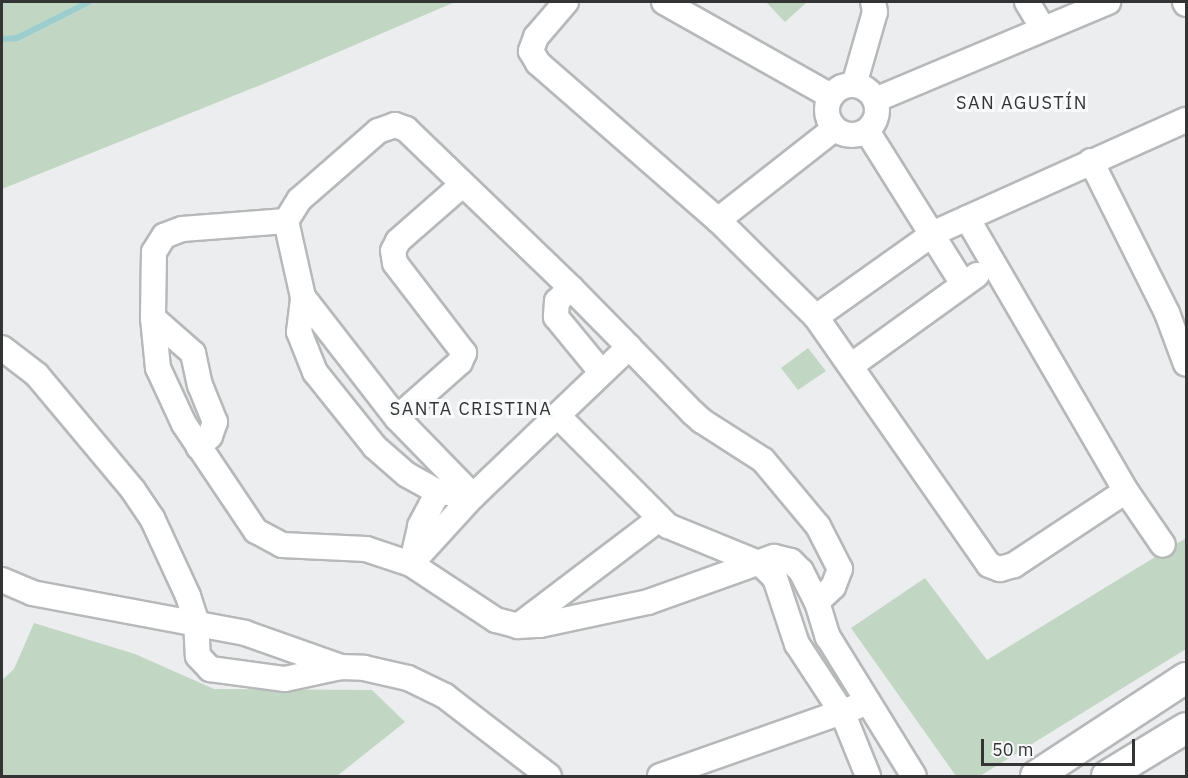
<!DOCTYPE html>
<meta charset="utf-8">
<style>
body{margin:0}
#map{position:relative;width:1188px;height:778px;overflow:hidden;background:#ecedef;font-family:"IBM Plex Sans",sans-serif}
div>[style]{position:absolute}
[style*='--x']{left:calc(var(--x)*1px);top:calc(var(--y)*1px);width:calc(var(--w)*1px);rotate:calc(var(--a)*1deg)}
.green>*{inset:0;background:#c1d7c3}
.stream>*{height:6px;margin:-3px;padding:0 3px;transform-origin:3px;border-radius:3px;background:#9dcecf}
.roads{filter:drop-shadow(2px 0 #b7b8ba) drop-shadow(-2px 0 #b7b8ba) drop-shadow(0 2px #b7b8ba) drop-shadow(0 -2px #b7b8ba)}
.minor>*{height:24px;margin:-12px;padding:0 12px;transform-origin:12px;border-radius:12px;background:#fff}
.minor>.ring{margin:-12px;padding:0;box-sizing:content-box;background:none;border:24px solid #fff;border-radius:50%}
.tertiary>*{height:30px;margin:-15px;padding:0 15px;transform-origin:15px;border-radius:15px;background:#fff}
span{translate:-50% -50%;white-space:nowrap;text-align:center;line-height:1.15;-webkit-text-stroke:6px #f9fafc;paint-order:stroke}
.neighbourhood-label{font-size:18px;color:#343435;letter-spacing:1.5px}
.frame{position:absolute;inset:0;border:3px solid #343435;pointer-events:none}
.scale{position:absolute;left:981px;top:739px;width:154px;height:27px;box-sizing:border-box;border:3px solid #343435;border-top:0;padding-left:8px;font-size:18px;line-height:21px;white-space:nowrap;color:#343435;-webkit-text-stroke:4px #f9fafc;paint-order:stroke}
</style>
<div id="map">
<div class="green">
<i style="clip-path:polygon(2px 2px,455px 2px,273px 80px,2px 189px)"></i>
<i style="clip-path:polygon(766px 2px,805px 2px,806px 3px,785px 22px)"></i>
<i style="clip-path:polygon(808px 348px,826px 371px,798px 390px,781px 368px)"></i>
<i style="clip-path:polygon(1186px 538px,1186px 649px,980px 776px,956px 776px,851px 628px,925px 578px,987px 660px)"></i>
<i style="clip-path:polygon(34px 623px,135px 654px,214px 689px,372px 690px,405px 722px,337px 776px,2px 776px,2px 680px,14px 669px)"></i>
</div>
<div class="stream">
<i style="--x:2;--y:39;--w:15;--a:-4"></i>
<i style="--x:17;--y:38;--w:80;--a:-26.6"></i>
</div>
<div class="roads">
<div class="minor">
<i style="--x:566;--y:2;--w:46;--a:130.6"></i>
<i style="--x:536;--y:37;--w:15;--a:110"></i>
<i style="--x:531;--y:51;--w:14;--a:60"></i>
<i style="--x:538;--y:63;--w:239;--a:41.1"></i>
<i style="--x:718;--y:220;--w:138;--a:44.7"></i>
<i style="--x:816;--y:317;--w:302;--a:55.1"></i>
<i style="--x:989;--y:565;--w:12;--a:20"></i>
<i style="--x:1000;--y:569;--w:15;--a:-16"></i>
<i style="--x:1014;--y:565;--w:134;--a:-33.5"></i>
<i style="--x:664;--y:2;--w:192;--a:29.4"></i>
<i style="--x:1027;--y:2;--w:29;--a:59"></i>
<i style="--x:1185;--y:2;--w:2;--a:63"></i>
<i class="ring" style="left:827px;top:85px;width:26px;height:26px"></i>
<i style="--x:854;--y:85;--w:76;--a:-74"></i>
<i style="--x:875;--y:12;--w:10;--a:-101"></i>
<i style="--x:875;--y:100;--w:253;--a:-22.8"></i>
<i style="--x:867;--y:131;--w:181;--a:57.9"></i>
<i style="--x:1091;--y:161;--w:170;--a:63.4"></i>
<i style="--x:1167;--y:313;--w:54;--a:69.6"></i>
<i style="--x:967;--y:218;--w:316;--a:59.8"></i>
<i style="--x:1126;--y:491;--w:65;--a:55.6"></i>
<i style="--x:718;--y:220;--w:147;--a:-38.1"></i>
<i style="--x:286;--y:221;--w:104;--a:175.6"></i>
<i style="--x:182;--y:229;--w:19;--a:159"></i>
<i style="--x:164;--y:236;--w:19;--a:122"></i>
<i style="--x:154;--y:252;--w:66;--a:90.9"></i>
<i style="--x:153;--y:318;--w:50;--a:84.3"></i>
<i style="--x:158;--y:368;--w:62;--a:65.1"></i>
<i style="--x:184;--y:424;--w:129;--a:56.1"></i>
<i style="--x:256;--y:531;--w:30;--a:28"></i>
<i style="--x:282;--y:545;--w:84;--a:2.7"></i>
<i style="--x:366;--y:549;--w:47;--a:18.4"></i>
<i style="--x:411;--y:564;--w:102;--a:33.4"></i>
<i style="--x:496;--y:620;--w:23;--a:15"></i>
<i style="--x:518;--y:626;--w:22;--a:-3"></i>
<i style="--x:540;--y:625;--w:110;--a:-12"></i>
<i style="--x:648;--y:602;--w:134;--a:-19.7"></i>
<i style="--x:774;--y:557;--w:17;--a:13"></i>
<i style="--x:791;--y:561;--w:14;--a:45"></i>
<i style="--x:801;--y:571;--w:35;--a:63"></i>
<i style="--x:817;--y:602;--w:37;--a:73"></i>
<i style="--x:828;--y:637;--w:163;--a:58.3"></i>
<i style="--x:571;--y:288;--w:19;--a:137"></i>
<i style="--x:557;--y:301;--w:16;--a:94"></i>
<i style="--x:556;--y:317;--w:72;--a:50.6"></i>
<i style="--x:303;--y:297;--w:153;--a:52.2"></i>
<i style="--x:397;--y:418;--w:109;--a:45.7"></i>
<i style="--x:473;--y:496;--w:92;--a:132.4"></i>
<i style="--x:816;--y:317;--w:145;--a:-35.4"></i>
<i style="--x:934;--y:233;--w:276;--a:-24.2"></i>
<i style="--x:153;--y:318;--w:53;--a:41.2"></i>
<i style="--x:193;--y:353;--w:33;--a:78"></i>
<i style="--x:200;--y:385;--w:40;--a:68"></i>
<i style="--x:215;--y:422;--w:15;--a:110"></i>
<i style="--x:210;--y:436;--w:16;--a:135"></i>
<i style="--x:629;--y:347;--w:216;--a:136.3"></i>
<i style="--x:473;--y:496;--w:35;--a:-173"></i>
<i style="--x:438;--y:492;--w:35;--a:-151"></i>
<i style="--x:407;--y:475;--w:43;--a:-138.8"></i>
<i style="--x:375;--y:447;--w:96;--a:-128.7"></i>
<i style="--x:315;--y:372;--w:43;--a:-111.8"></i>
<i style="--x:299;--y:332;--w:35;--a:-83"></i>
<i style="--x:303;--y:297;--w:78;--a:-102.6"></i>
<i style="--x:286;--y:221;--w:25;--a:-58"></i>
<i style="--x:299;--y:200;--w:105;--a:-41.1"></i>
<i style="--x:378;--y:131;--w:18;--a:-19"></i>
<i style="--x:395;--y:125;--w:12;--a:20"></i>
<i style="--x:406;--y:129;--w:229;--a:43.9"></i>
<i style="--x:571;--y:288;--w:83;--a:45.5"></i>
<i style="--x:629;--y:347;--w:92;--a:45.9"></i>
<i style="--x:693;--y:413;--w:12;--a:42"></i>
<i style="--x:702;--y:421;--w:72;--a:32.6"></i>
<i style="--x:763;--y:460;--w:86;--a:50.2"></i>
<i style="--x:818;--y:526;--w:48;--a:62.9"></i>
<i style="--x:840;--y:569;--w:19;--a:111"></i>
<i style="--x:833;--y:587;--w:22;--a:137"></i>
<i style="--x:2;--y:348;--w:44;--a:37.6"></i>
<i style="--x:37;--y:375;--w:150;--a:50.1"></i>
<i style="--x:133;--y:490;--w:34;--a:56"></i>
<i style="--x:152;--y:518;--w:86;--a:65.2"></i>
<i style="--x:188;--y:596;--w:26;--a:72"></i>
<i style="--x:196;--y:621;--w:35;--a:87"></i>
<i style="--x:198;--y:656;--w:18;--a:47"></i>
<i style="--x:210;--y:669;--w:76;--a:7.6"></i>
<i style="--x:285;--y:679;--w:57;--a:-12.1"></i>
<i style="--x:341;--y:667;--w:23;--a:2"></i>
<i style="--x:364;--y:668;--w:45;--a:12.8"></i>
<i style="--x:408;--y:678;--w:41;--a:25.9"></i>
<i style="--x:445;--y:696;--w:131;--a:37.6"></i>
<i style="--x:852;--y:365;--w:154;--a:-35.8"></i>
<i style="--x:559;--y:417;--w:154;--a:45"></i>
<i style="--x:668;--y:526;--w:100;--a:22.2"></i>
<i style="--x:761;--y:564;--w:20;--a:45"></i>
<i style="--x:775;--y:578;--w:70;--a:71.6"></i>
<i style="--x:797;--y:644;--w:84;--a:56.7"></i>
<i style="--x:843;--y:714;--w:67;--a:68"></i>
<i style="--x:397;--y:418;--w:84;--a:-41.6"></i>
<i style="--x:460;--y:362;--w:10;--a:-66"></i>
<i style="--x:464;--y:353;--w:113;--a:-127.5"></i>
<i style="--x:395;--y:263;--w:12;--a:-99"></i>
<i style="--x:393;--y:251;--w:11;--a:-63"></i>
<i style="--x:398;--y:241;--w:86;--a:-41.2"></i>
<i style="--x:412;--y:562;--w:37;--a:-77"></i>
<i style="--x:420;--y:526;--w:38;--a:-62"></i>
<i style="--x:2;--y:580;--w:33;--a:23"></i>
<i style="--x:32;--y:593;--w:217;--a:10.6"></i>
<i style="--x:245;--y:633;--w:102;--a:19.5"></i>
<i style="--x:518;--y:626;--w:177;--a:-37.2"></i>
<i style="--x:660;--y:776;--w:208;--a:-19.4"></i>
</div>
<div class="tertiary">
<i style="--x:1036;--y:776;--w:179;--a:-33.2"></i>
<i style="--x:1107;--y:776;--w:92;--a:-31.3"></i>
</div>
</div>
<div class="neighbourhood-label">
<span style="left:1022px;top:103px">SAN AGUSTÍN</span>
<span style="left:471px;top:409px">SANTA CRISTINA</span>
</div>
<div class="frame"></div>
<div class="scale">50 m</div>
</div>
